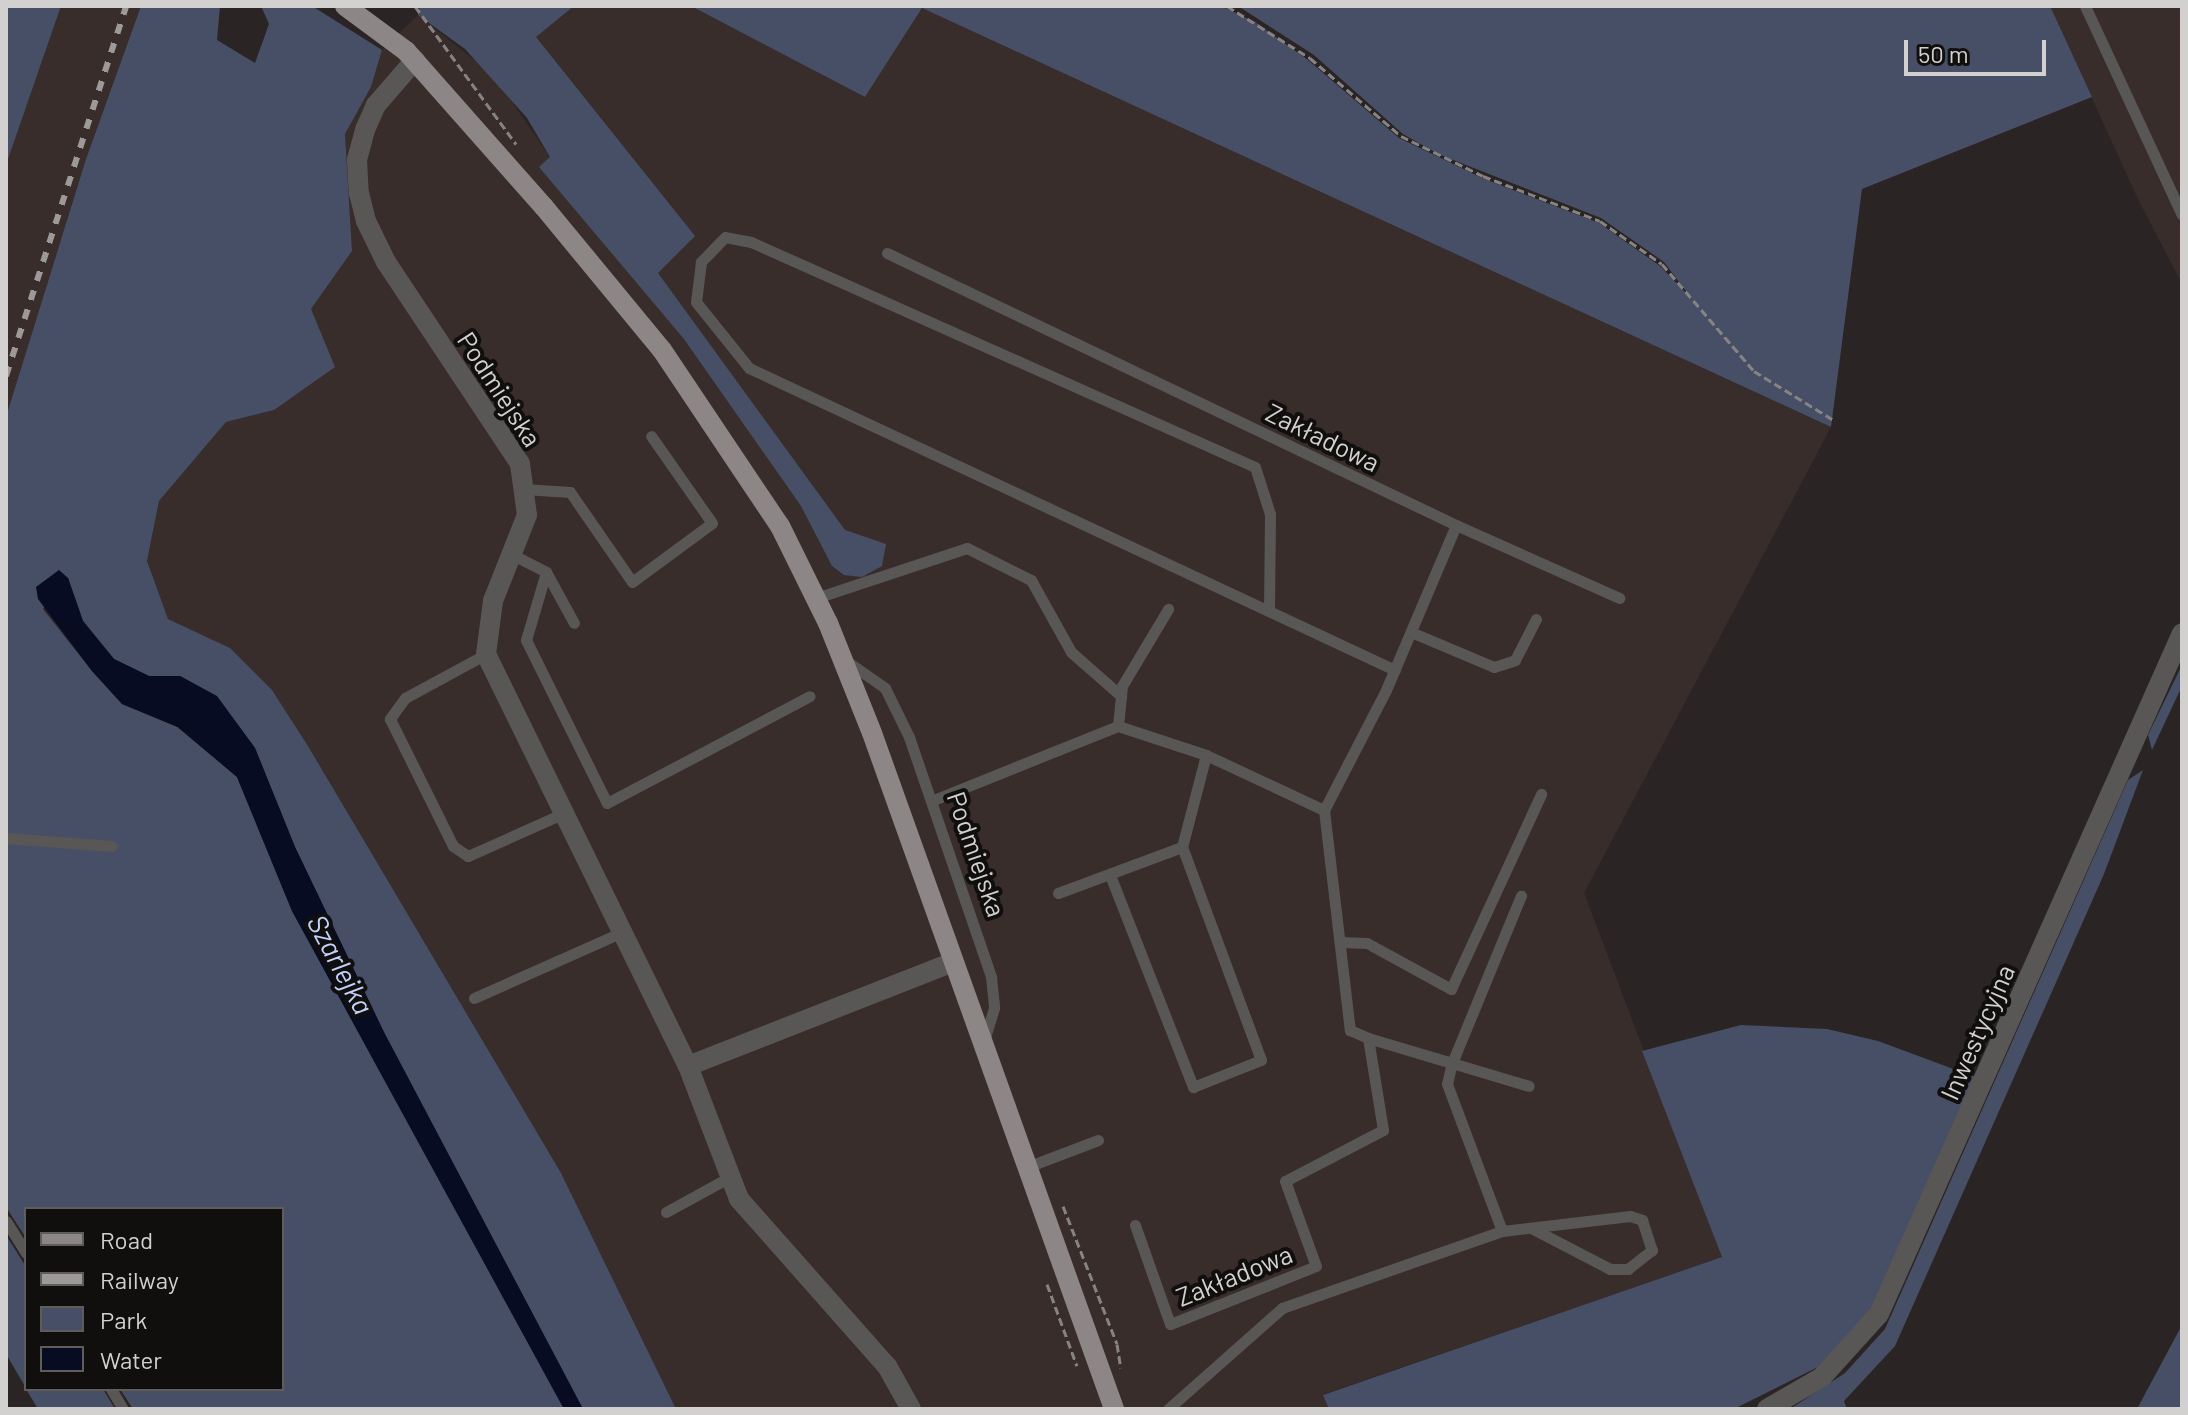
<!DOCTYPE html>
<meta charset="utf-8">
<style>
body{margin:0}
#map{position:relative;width:2188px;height:1415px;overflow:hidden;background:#2a2524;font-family:Barlow,sans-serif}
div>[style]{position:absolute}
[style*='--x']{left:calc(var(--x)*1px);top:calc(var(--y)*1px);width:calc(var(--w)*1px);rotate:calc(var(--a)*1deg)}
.built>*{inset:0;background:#382d2a}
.green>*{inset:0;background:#474f66}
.water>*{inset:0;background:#070c23}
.path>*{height:3px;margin-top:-1.5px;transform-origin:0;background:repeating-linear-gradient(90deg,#878382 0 8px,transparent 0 12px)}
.lane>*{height:11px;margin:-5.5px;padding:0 5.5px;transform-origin:5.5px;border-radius:5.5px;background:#595756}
.street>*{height:20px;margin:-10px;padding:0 10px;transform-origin:10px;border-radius:10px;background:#595756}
.primary>*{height:20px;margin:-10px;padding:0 10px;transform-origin:10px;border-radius:10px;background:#8c8786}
.rail>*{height:6px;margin-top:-3px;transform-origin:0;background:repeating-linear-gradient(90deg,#9d9999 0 10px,transparent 0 20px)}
span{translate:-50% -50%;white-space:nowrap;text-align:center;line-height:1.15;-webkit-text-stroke:8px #110f0e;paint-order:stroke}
.street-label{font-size:26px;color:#d3d0d0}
.water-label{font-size:28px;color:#c3d2fd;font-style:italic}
.frame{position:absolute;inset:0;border:8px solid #d3d0d0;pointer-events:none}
.legend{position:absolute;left:24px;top:1207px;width:260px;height:184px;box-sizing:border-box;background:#110f0e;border:2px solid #5f5c5c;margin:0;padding:10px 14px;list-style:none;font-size:24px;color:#d3d0d0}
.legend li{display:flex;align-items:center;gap:16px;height:40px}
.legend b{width:40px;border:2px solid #5f5c5c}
.scale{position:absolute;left:1904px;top:40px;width:142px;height:36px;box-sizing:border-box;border:4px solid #d3d0d0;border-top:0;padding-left:10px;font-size:24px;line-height:28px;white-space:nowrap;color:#d3d0d0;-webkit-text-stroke:6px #110f0e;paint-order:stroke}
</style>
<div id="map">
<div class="built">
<i style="clip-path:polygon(61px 6px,141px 6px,86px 159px,6px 417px,6px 165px)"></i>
<i style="clip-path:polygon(574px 6px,691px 6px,865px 97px,922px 8px,1831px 427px,1584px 893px,1722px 1257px,1324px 1394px,1329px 1409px,676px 1409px,561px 1173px,308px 746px,272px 690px,230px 648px,168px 619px,147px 561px,159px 501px,226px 422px,274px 410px,311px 309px,352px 251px,345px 134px,371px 87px,382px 50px,418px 15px,494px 76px,550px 157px,536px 37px)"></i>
<i style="clip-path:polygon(2050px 6px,2182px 6px,2182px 284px,2137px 197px)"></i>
</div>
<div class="green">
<i style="clip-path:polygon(6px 6px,61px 6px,6px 165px)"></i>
<i style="clip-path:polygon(141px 6px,220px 6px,217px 40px,255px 63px,269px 24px,261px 6px,312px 6px,382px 50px,371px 87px,345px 134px,352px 251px,311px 309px,335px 367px,274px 410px,226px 422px,159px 501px,147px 561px,168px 619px,230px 648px,272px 690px,308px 746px,561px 1173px,676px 1409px,583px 1409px,384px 1033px,295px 847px,255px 748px,217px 697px,180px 676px,149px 676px,114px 659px,83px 621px,68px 578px,43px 609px,92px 671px,122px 704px,177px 727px,237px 777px,292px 911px,564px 1409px,133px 1409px,120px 1389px,282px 1389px,282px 1209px,26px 1209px,26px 1238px,6px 1207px,6px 417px,86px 159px)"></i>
<i style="clip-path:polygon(420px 6px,574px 6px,536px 37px,695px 236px,658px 273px,845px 530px,886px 544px,882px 566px,862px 577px,844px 575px,832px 566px,801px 506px,684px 339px,539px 167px,550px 157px,527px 118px,465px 49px,418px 15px)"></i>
<i style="clip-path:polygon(691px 6px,1221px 6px,1255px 22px,1308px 60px,1399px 138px,1482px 178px,1599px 223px,1660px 266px,1692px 299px,1664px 262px,1601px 218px,1438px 154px,1403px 134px,1314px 55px,1238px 6px,2050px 6px,2092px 97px,1862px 189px,1831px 427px,922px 8px,865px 97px)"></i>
<i style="clip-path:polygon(2182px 665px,2182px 686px,2152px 750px,2148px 735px)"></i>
<i style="clip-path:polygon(2143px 770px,2104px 874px,1895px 1346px,1844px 1401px,1847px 1409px,1790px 1409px,1845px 1373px,1885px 1329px,2128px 780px)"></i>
<i style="clip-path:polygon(1741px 1025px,1827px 1029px,1878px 1041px,1975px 1077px,1882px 1291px,1855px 1332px,1820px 1366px,1734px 1409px,1329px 1409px,1323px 1395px,1722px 1257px,1642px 1051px)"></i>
<i style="clip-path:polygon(6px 1235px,26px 1267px,26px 1388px,6px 1354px)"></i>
<i style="clip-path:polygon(2182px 1325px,2182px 1409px,2137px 1409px)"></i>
<i style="clip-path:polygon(26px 1389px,103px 1389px,115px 1409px,38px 1409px)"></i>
</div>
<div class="water">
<i style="clip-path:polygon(59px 570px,68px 578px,83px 621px,114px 659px,149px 676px,180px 676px,217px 696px,255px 748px,295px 847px,384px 1032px,583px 1409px,564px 1409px,292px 911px,237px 777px,178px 727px,122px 704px,92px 671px,38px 599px,36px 587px)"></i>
</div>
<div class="path">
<i style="--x:415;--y:6;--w:171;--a:53.8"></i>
<i style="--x:1227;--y:6;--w:98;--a:32.1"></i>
<i style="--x:1310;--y:58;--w:120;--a:40.6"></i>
<i style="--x:1401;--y:136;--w:91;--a:26"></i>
<i style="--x:1483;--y:176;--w:125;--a:21"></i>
<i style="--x:1600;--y:221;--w:75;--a:34.7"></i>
<i style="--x:1662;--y:264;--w:141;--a:49.3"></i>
<i style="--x:1754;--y:371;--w:92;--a:31.6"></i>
<i style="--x:1063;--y:1206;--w:148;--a:68.6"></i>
<i style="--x:1117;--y:1344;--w:24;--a:81"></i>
<i style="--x:1047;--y:1284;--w:87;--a:69.9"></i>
</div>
<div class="lane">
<i style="--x:2085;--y:6;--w:230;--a:65.1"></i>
<i style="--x:887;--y:253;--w:631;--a:25.55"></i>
<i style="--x:1456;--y:525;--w:179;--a:113"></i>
<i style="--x:1386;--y:690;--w:135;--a:117.3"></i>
<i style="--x:524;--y:489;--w:46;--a:3.7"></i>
<i style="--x:570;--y:492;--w:109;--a:55.4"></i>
<i style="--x:632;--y:582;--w:99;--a:-36.4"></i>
<i style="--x:712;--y:523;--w:106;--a:-125"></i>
<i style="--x:1456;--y:525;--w:179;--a:24.1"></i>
<i style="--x:515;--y:556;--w:35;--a:27"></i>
<i style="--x:546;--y:572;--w:58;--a:61.2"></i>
<i style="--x:546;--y:572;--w:71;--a:106.4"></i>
<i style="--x:526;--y:640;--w:182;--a:63.6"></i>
<i style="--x:607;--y:803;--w:229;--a:-27.8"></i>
<i style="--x:816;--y:598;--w:159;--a:-18.3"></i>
<i style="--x:967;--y:548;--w:72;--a:26.6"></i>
<i style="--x:1031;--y:580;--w:82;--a:60.9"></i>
<i style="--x:1071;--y:652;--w:67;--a:41.3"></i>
<i style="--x:1269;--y:611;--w:97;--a:-89.4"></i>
<i style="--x:1270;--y:514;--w:49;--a:-107.7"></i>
<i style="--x:1255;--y:467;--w:552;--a:-155.94"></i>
<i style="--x:751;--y:242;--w:26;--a:-169"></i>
<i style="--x:725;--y:237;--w:35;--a:134"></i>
<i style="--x:701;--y:262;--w:40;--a:97.1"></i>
<i style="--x:696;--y:302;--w:85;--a:51.2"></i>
<i style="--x:749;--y:368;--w:713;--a:25.06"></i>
<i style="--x:1411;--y:632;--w:90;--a:22.9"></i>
<i style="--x:1494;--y:667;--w:22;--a:-18"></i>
<i style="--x:1515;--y:660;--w:46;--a:-62.9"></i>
<i style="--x:486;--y:654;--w:92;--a:151.5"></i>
<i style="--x:405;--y:698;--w:26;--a:126"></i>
<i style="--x:390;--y:719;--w:142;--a:63.6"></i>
<i style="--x:453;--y:846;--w:18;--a:34"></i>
<i style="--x:468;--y:856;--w:103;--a:-24.1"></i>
<i style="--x:845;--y:660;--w:49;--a:35"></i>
<i style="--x:885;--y:688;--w:55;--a:63.9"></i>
<i style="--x:909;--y:737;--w:254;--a:71.1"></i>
<i style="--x:991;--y:977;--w:31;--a:84"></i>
<i style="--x:994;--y:1008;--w:38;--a:107"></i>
<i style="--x:1118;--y:726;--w:40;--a:-84.3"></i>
<i style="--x:1122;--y:686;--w:90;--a:-59.1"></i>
<i style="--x:931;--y:801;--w:201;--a:-21.9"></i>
<i style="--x:1118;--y:726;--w:93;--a:18.2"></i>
<i style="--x:1206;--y:755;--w:130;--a:25"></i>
<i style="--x:1324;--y:810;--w:222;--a:83.3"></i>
<i style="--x:1350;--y:1030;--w:20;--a:24"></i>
<i style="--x:1368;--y:1038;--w:93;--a:80.7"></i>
<i style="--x:1383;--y:1130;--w:110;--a:152.5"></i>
<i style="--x:1285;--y:1181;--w:90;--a:70"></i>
<i style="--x:1316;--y:1266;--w:157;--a:158.3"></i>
<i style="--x:1170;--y:1324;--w:105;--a:-109.5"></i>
<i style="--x:6;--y:838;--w:106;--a:4.3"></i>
<i style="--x:1110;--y:875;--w:228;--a:68.6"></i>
<i style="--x:1193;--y:1087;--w:73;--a:-21.7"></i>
<i style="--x:1261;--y:1060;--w:227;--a:-110.3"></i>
<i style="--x:1058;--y:893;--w:132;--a:-20.4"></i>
<i style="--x:1182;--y:847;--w:95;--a:-75.4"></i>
<i style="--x:1340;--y:942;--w:27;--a:2"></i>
<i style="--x:1367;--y:943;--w:96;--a:28.7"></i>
<i style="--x:1451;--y:989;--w:215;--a:-65.2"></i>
<i style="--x:474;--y:998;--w:160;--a:-24"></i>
<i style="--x:1368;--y:1038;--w:88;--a:16.6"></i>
<i style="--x:1452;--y:1063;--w:181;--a:-67.6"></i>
<i style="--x:1027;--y:1167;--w:76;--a:-20.8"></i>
<i style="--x:666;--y:1212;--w:73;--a:-28.7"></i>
<i style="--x:6;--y:1221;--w:38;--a:58"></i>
<i style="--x:1502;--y:1231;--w:157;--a:-110.5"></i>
<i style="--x:1447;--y:1084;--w:22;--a:-77"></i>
<i style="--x:1452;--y:1063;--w:80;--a:16.6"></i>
<i style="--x:111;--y:1389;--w:23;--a:59"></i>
<i style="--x:1168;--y:1409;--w:152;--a:-41.5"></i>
<i style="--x:1282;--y:1308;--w:233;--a:-19.3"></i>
<i style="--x:1502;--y:1231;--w:129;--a:-6.7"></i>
<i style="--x:1630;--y:1216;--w:13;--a:18"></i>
<i style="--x:1642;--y:1220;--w:32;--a:72"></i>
<i style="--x:1652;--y:1250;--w:31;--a:142"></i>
<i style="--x:1628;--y:1269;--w:18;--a:180"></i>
<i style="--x:1610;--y:1269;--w:87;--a:-152.5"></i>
</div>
<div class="street">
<i style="--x:415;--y:60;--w:60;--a:130.9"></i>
<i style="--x:376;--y:105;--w:27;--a:114"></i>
<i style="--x:365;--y:130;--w:31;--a:105"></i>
<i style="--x:357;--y:160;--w:33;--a:87"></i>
<i style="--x:359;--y:193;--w:29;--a:76"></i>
<i style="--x:366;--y:221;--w:46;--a:64"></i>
<i style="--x:386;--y:262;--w:242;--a:56.4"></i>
<i style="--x:520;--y:464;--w:51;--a:82.2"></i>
<i style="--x:527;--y:515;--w:92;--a:111.6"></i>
<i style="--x:493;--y:601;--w:53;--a:97.5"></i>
<i style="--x:486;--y:654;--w:459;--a:63.9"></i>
<i style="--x:688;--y:1066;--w:142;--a:69"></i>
<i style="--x:739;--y:1199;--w:223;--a:48.5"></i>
<i style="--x:887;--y:1366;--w:49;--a:60.8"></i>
<i style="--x:688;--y:1066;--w:285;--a:-21.4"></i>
<i style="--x:1767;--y:1409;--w:64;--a:-30.2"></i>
<i style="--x:1822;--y:1377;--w:85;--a:-47.9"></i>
<i style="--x:1879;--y:1314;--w:745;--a:-66.01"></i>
</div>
<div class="primary">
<i style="--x:345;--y:6;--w:76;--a:36.4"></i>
<i style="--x:406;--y:51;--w:208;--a:48.5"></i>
<i style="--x:544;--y:207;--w:185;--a:50.5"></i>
<i style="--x:662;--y:350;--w:212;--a:56.2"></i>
<i style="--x:780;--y:526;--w:108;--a:63.7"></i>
<i style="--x:828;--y:623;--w:118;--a:68.2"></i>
<i style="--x:872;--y:733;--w:718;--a:70.3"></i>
</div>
<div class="rail">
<i style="--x:6;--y:376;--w:389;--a:-72"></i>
</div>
<div class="street-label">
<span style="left:500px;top:389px;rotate:57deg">Podmiejska</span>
<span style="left:1323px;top:437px;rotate:26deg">Zakładowa</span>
<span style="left:977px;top:854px;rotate:71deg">Podmiejska</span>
<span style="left:1977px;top:1032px;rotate:-66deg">Inwestycyjna</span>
<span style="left:1234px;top:1275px;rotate:-22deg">Zakładowa</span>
</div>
<div class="water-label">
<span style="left:341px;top:964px;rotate:62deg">Szarlejka</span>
</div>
<div class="frame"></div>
<ul class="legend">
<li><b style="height:10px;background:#8c8786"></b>Road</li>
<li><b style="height:10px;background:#9d9999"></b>Railway</li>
<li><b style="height:22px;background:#474f66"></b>Park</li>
<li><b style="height:22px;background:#070c23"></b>Water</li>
</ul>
<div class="scale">50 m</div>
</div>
